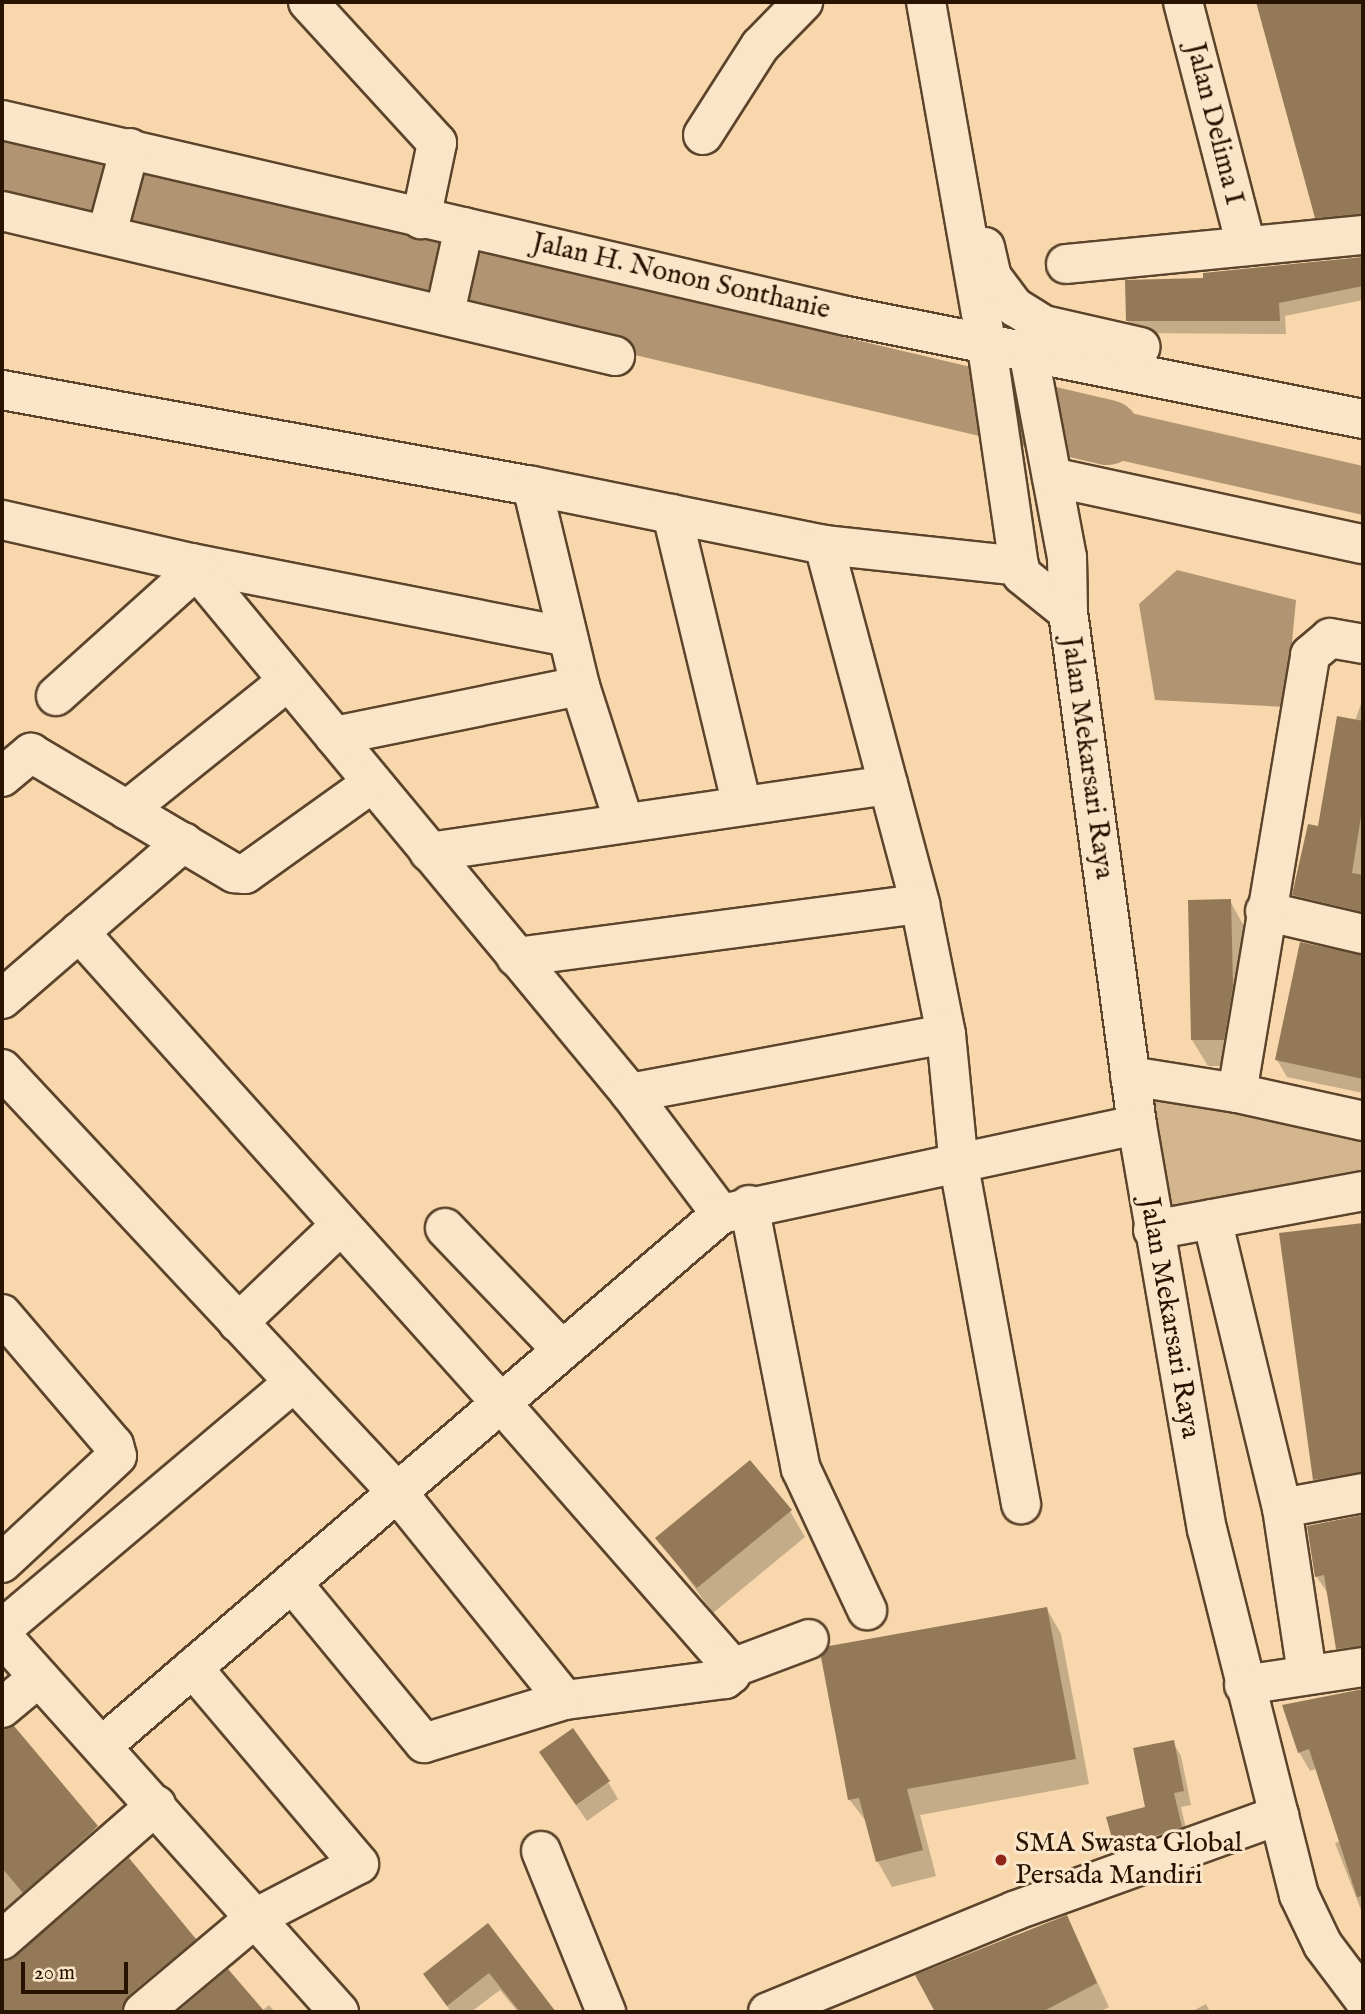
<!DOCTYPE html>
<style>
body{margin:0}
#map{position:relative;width:1365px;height:2014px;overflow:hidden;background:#f7d7ab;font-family:"IM FELL English",serif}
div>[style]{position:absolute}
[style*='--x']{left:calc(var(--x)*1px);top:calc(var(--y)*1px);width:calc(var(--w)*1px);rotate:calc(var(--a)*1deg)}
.green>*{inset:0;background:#d4b68e}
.water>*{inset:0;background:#b19471}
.shadow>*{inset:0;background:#0003}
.river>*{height:65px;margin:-32.5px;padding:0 32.5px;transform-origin:32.5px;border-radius:32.5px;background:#b19471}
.building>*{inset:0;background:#947959}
.roads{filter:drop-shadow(2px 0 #5c442c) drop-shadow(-2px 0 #5c442c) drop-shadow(0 2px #5c442c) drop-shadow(0 -2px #5c442c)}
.minor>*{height:38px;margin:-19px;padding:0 19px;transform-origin:19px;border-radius:19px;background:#fae5c8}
.dots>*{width:19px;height:19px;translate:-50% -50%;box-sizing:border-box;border:4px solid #fae5c8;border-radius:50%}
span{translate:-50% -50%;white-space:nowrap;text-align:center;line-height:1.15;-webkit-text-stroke:6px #fae5c8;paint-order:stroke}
.street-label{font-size:28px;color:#281301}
.poi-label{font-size:28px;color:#281301}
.left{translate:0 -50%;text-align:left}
.frame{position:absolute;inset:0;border:4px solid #281301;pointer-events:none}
.scale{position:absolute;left:21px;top:1962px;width:107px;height:32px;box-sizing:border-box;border:4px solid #281301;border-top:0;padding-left:9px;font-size:21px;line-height:24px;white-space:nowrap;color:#281301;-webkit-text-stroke:5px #fae5c8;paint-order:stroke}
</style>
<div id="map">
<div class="green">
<i style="clip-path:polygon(1130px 1076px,1363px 1121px,1363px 1190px,1153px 1230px)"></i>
</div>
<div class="water">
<i style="clip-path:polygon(1056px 396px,1363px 466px,1363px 515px,1066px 448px)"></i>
<i style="clip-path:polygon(1177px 570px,1296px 600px,1286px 707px,1155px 700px,1139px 604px)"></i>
</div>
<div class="shadow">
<i style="clip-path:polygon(1258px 2px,1363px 2px,1363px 228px,1324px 230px,1317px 217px)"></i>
<i style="clip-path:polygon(1363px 259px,1363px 300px,1285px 316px,1286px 334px,1135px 333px,1128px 321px,1205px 279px,1205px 274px)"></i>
<i style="clip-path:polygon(1363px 698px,1363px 926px,1304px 912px,1294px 895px)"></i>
<i style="clip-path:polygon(1230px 901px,1245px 928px,1238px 1066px,1208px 1066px,1192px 1040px)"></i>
<i style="clip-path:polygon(1301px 944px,1363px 956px,1363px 1093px,1287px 1077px,1277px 1060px)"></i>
<i style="clip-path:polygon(1363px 1224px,1363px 1493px,1325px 1498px,1315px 1479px,1281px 1234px)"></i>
<i style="clip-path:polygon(790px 1511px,805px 1537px,713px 1613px,658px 1538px)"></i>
<i style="clip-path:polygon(1363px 1515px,1363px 1666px,1349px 1667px,1338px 1648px,1329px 1595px,1316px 1576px,1309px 1528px)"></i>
<i style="clip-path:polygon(1047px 1609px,1061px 1634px,1089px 1784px,920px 1815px,936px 1876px,892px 1887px,878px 1862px,868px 1824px,849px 1799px)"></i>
<i style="clip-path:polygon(1363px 1691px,1363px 1915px,1335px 1843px,1341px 1841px,1318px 1768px,1310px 1771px,1299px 1752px,1284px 1706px)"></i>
<i style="clip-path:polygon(13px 1728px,108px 1846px,2px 1938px,2px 1730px)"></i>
<i style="clip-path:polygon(1173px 1742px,1181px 1756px,1191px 1805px,1181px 1807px,1189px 1841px,1125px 1862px,1117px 1848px,1147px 1808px)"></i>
<i style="clip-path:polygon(551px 1769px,608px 1782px,618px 1799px,587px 1821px)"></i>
<i style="clip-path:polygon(1067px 1917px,1109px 2007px,1099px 2012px,937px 2012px,918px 1976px)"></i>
<i style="clip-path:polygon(488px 1926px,553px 2012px,559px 2012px,518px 2012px,500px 1990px,471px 2012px,451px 2012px,425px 1974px)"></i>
<i style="clip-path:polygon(195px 1940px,205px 1958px,141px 2012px,2px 2012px,2px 1962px)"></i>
<i style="clip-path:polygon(228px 1972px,262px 2011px,269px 2005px,275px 2012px,179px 2012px)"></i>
<i style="clip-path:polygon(1206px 2004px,1210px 2012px,1191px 2012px)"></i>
</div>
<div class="river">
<i style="--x:2;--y:173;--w:1135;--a:13.19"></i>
</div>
<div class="building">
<i style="clip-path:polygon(1256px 2px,1363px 2px,1363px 214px,1315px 218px)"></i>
<i style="clip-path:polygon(1363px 257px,1363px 286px,1279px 303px,1280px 321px,1126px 321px,1125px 280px,1203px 278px,1203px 273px)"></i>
<i style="clip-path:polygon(1337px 716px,1363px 721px,1363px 804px,1352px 873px,1363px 875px,1363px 912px,1292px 895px,1308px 824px,1318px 826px)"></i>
<i style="clip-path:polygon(1231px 899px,1233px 986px,1224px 1040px,1191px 1040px,1188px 900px)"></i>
<i style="clip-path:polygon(1300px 942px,1363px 955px,1363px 1079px,1275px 1060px)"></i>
<i style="clip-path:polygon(1363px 1223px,1363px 1472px,1313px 1480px,1279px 1233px)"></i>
<i style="clip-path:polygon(750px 1460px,792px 1510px,697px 1588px,655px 1538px)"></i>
<i style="clip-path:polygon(1363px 1515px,1363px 1646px,1336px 1649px,1324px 1575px,1315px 1577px,1307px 1526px)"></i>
<i style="clip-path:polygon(1047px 1607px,1076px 1759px,907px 1789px,923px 1850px,876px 1862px,859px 1798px,848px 1800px,821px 1657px,829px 1646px)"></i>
<i style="clip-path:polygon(1363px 1689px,1363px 1896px,1357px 1897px,1309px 1749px,1298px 1753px,1282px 1705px)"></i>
<i style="clip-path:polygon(14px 1726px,98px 1826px,23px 1893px,2px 1868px,2px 1729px)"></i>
<i style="clip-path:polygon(573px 1728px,610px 1781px,576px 1805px,539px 1752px)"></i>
<i style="clip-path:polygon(1174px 1740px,1184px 1791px,1174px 1793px,1182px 1827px,1115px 1849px,1106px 1817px,1145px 1807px,1133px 1748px)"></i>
<i style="clip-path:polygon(129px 1858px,196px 1939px,129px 1995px,122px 2012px,2px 2012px,2px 1961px,16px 1956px)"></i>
<i style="clip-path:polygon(1067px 1915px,1097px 1983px,1042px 2012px,935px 2012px,915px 1975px)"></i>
<i style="clip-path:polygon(488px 1923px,556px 2012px,520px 2012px,489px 1973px,447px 2006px,423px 1974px)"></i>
<i style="clip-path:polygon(228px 1969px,265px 2012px,177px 2012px)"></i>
</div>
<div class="roads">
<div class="minor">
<i style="--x:308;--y:2;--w:191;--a:47.5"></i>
<i style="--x:437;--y:143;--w:78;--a:101.9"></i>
<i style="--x:926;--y:2;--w:350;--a:80"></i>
<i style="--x:987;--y:347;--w:221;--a:81.7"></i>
<i style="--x:1019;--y:566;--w:9;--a:72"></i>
<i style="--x:1022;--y:575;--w:59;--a:38.8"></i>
<i style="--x:1183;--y:2;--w:252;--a:75.5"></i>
<i style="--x:2;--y:120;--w:867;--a:13.06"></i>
<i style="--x:847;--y:316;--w:526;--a:11.29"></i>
<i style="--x:703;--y:135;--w:106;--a:-57.4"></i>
<i style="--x:760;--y:46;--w:62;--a:-45.7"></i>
<i style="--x:2;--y:211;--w:630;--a:13.31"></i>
<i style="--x:107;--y:233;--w:88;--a:-74.9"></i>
<i style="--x:985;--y:247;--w:31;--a:77"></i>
<i style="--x:992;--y:277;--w:38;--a:53"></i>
<i style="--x:1015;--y:307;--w:34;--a:32"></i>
<i style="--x:1044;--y:325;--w:99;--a:12.8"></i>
<i style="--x:1066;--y:264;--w:298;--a:-5.6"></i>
<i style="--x:445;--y:313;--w:88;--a:-77.5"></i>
<i style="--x:1028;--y:351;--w:210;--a:79.3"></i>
<i style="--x:1067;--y:557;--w:55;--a:89"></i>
<i style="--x:1068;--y:612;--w:518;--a:82.34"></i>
<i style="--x:1137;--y:1125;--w:410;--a:80.2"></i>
<i style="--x:1207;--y:1529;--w:377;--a:75.9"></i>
<i style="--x:1299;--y:1895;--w:55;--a:64.4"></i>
<i style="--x:1323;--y:1945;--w:66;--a:53"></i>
<i style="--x:2;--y:390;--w:539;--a:10.27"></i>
<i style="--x:532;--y:486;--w:298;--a:11.4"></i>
<i style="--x:824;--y:545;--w:196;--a:6.1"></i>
<i style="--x:1052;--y:477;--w:318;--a:12.2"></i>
<i style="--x:532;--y:486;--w:206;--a:76.5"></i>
<i style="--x:580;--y:686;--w:143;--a:72.1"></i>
<i style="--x:672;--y:514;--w:299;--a:76.5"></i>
<i style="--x:2;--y:520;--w:194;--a:12.8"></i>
<i style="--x:191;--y:563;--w:384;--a:11.1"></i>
<i style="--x:824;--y:545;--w:372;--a:75"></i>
<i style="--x:920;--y:904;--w:133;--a:78.7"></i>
<i style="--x:946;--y:1034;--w:133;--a:84.4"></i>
<i style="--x:959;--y:1166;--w:344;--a:79.6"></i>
<i style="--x:191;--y:563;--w:688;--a:50.36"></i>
<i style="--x:630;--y:1093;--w:151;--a:53.1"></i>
<i style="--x:56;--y:696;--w:188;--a:-42"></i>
<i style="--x:334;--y:736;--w:251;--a:-11.5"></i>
<i style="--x:2;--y:777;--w:38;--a:-40"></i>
<i style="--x:31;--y:753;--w:236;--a:30.6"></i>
<i style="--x:234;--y:873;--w:11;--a:5"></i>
<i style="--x:245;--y:874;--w:156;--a:-35.6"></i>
<i style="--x:127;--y:810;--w:206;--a:-38.7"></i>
<i style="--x:429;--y:852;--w:464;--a:-8.3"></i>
<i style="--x:1265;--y:911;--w:101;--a:13.2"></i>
<i style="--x:79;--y:932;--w:632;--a:48.14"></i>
<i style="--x:501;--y:1403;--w:343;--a:48.8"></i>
<i style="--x:727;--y:1661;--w:14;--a:73"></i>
<i style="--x:731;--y:1674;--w:8;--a:140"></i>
<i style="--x:725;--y:1679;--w:161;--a:172.5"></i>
<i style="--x:565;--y:1700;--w:147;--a:163"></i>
<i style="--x:424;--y:1743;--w:207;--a:-129.5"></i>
<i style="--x:516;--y:957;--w:407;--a:-7.5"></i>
<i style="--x:2;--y:999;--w:240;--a:-40.8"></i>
<i style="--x:2;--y:1069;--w:579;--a:46.96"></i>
<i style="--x:397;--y:1492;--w:267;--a:51.1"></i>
<i style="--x:1130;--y:1076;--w:108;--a:9"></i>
<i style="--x:1237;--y:1093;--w:129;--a:12.5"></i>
<i style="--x:630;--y:1093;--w:321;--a:-10.6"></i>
<i style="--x:1237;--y:1093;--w:444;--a:-80.5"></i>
<i style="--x:1310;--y:655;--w:26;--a:-40"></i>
<i style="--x:1330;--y:638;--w:34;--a:10"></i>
<i style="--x:749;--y:1205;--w:269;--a:78.9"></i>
<i style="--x:801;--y:1469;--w:156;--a:64.9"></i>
<i style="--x:1212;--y:1219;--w:297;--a:76.4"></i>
<i style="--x:1282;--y:1508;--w:168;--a:81.4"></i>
<i style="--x:445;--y:1228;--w:169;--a:46.2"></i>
<i style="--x:1153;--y:1230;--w:214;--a:-10.5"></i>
<i style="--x:2;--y:1314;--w:172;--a:49.5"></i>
<i style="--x:114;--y:1445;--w:11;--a:75"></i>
<i style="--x:117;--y:1456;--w:157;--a:137.1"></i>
<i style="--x:238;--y:1323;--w:142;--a:-43.6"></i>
<i style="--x:1282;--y:1508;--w:82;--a:-10.5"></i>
<i style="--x:2;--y:1629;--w:381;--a:-40.2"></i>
<i style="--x:2;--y:1636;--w:505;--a:48.13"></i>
<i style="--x:732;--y:1668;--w:82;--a:-20.6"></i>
<i style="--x:1244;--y:1685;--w:120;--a:-8.6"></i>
<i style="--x:2;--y:1708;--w:48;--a:-40"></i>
<i style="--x:102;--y:1746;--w:816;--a:-40.68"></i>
<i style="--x:721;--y:1214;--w:425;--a:-12.1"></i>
<i style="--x:541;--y:1851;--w:174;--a:68"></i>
<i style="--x:2;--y:1940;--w:205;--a:-41.2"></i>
<i style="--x:143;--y:2012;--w:146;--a:-40"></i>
<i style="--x:255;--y:1918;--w:117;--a:-27.4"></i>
<i style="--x:359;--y:1864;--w:257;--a:-130.3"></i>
<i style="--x:768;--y:2012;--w:266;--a:-22.3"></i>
<i style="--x:1014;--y:1911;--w:282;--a:-19.9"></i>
</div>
</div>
<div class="dots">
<i style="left:1001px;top:1860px;background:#8f2418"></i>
</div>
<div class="street-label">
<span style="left:1214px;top:124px;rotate:76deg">Jalan Delima I</span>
<span style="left:681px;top:277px;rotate:13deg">Jalan H. Nonon Sonthanie</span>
<span style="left:1087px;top:758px;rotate:82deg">Jalan Mekarsari Raya</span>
<span style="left:1169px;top:1318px;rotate:80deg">Jalan Mekarsari Raya</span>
</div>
<div class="poi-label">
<span class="left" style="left:1015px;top:1860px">SMA Swasta Global<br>Persada Mandiri</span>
</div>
<div class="frame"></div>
<div class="scale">20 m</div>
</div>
